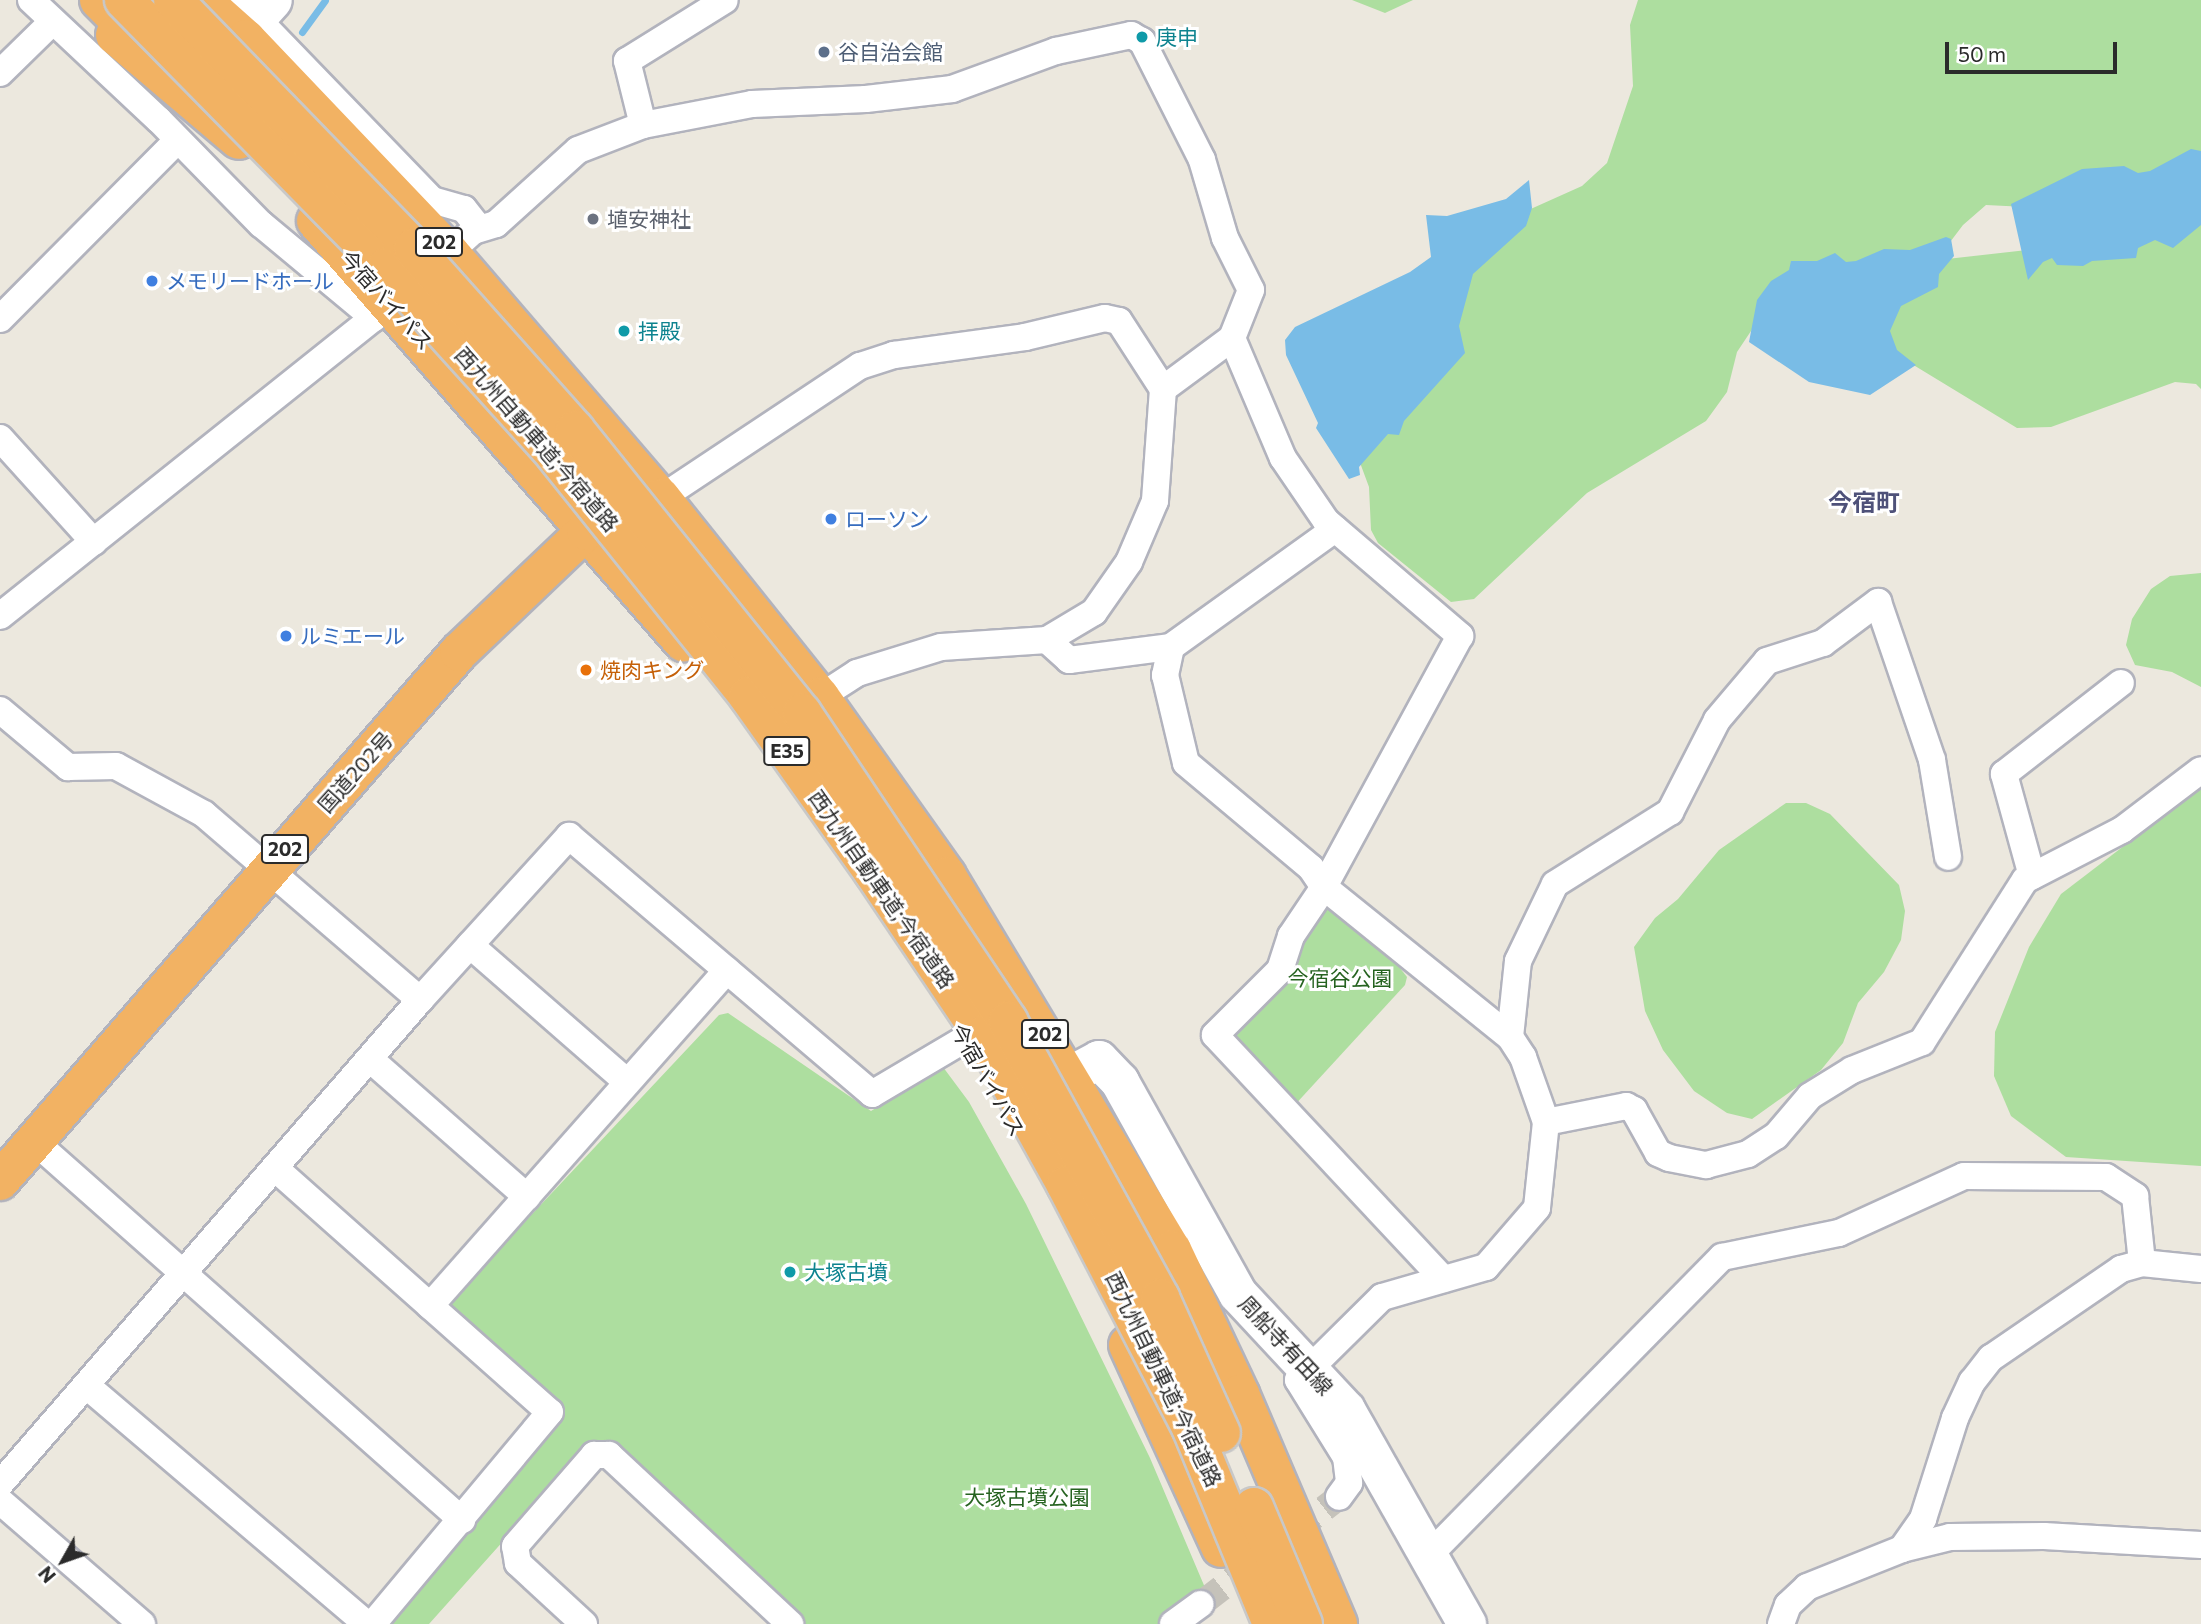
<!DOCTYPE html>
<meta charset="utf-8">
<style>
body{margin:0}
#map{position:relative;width:2201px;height:1624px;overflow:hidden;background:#ece8de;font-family:Commissioner,"Noto Sans JP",sans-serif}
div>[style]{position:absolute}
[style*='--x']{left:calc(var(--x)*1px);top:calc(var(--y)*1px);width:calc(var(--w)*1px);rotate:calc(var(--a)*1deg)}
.green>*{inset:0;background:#adde9f}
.water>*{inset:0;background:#79bce6}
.stream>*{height:7px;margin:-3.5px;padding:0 3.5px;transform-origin:3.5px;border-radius:3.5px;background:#79bce6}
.street-tunnel>*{height:26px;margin-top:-13px;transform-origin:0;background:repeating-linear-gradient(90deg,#c5c2ba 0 26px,transparent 0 39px)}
.roads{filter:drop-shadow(2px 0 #b2b3bd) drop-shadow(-2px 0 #b2b3bd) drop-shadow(0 2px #b2b3bd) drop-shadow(0 -2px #b2b3bd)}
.street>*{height:26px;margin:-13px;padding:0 13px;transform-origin:13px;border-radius:13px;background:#fff}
.secondary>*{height:38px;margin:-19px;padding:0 19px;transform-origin:19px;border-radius:19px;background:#fff}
.highway>*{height:38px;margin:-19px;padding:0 19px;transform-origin:19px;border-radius:19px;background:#f2b263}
.bridges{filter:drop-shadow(2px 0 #c8c8c8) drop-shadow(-2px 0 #c8c8c8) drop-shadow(0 2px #c8c8c8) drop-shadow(0 -2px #c8c8c8)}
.highway-bridge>*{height:38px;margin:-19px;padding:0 19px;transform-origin:19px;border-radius:19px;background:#f2b263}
.dots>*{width:19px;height:19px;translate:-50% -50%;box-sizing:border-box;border:4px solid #fff;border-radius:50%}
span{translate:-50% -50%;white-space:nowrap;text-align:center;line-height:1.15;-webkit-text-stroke:6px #fff;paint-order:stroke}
.shield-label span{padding:2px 5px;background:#fff;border:2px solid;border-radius:5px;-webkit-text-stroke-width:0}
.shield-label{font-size:19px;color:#2b2b2b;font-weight:700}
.culture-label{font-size:21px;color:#0d838f}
.left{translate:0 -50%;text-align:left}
.service-label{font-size:21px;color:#4e5e75}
.worship-label{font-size:21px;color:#5b616d}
.shop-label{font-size:21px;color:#366cbe}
.street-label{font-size:21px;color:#2b2b2b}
.food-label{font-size:21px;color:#c56008}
.park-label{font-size:21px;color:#266320}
.quarter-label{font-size:24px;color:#4e5179;font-weight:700}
.north{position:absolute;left:28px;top:1526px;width:70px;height:70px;-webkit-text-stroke:5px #fff;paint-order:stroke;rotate:230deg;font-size:19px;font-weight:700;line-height:28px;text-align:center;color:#2b2b2b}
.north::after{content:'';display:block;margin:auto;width:24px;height:32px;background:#2b2b2b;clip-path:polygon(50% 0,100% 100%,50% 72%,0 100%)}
.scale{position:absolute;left:1945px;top:42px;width:172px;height:32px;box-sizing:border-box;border:4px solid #2b2b2b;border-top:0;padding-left:9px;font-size:21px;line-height:24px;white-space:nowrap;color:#2b2b2b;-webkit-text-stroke:5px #fff;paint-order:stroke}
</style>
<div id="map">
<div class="green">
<i style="clip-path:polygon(1352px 0,1413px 0,1385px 13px)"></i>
<i style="clip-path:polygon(1638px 0,2201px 0,2201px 166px,2026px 207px,1986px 205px,1963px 225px,1938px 258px,1775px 295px,1737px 352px,1727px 392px,1706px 421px,1587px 493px,1474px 599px,1451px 602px,1378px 543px,1371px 530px,1369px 487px,1359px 460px,1451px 332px,1469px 266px,1524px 212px,1582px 186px,1607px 163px,1633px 86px,1630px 25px)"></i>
<i style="clip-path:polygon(2201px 204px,2201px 389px,2196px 384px,2175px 382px,2051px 427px,2017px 428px,1897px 355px,1885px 332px,1898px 302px,1947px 259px,2027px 250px)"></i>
<i style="clip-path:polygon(2201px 573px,2201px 687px,2172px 672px,2135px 665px,2126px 645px,2132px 619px,2151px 589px,2170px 576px)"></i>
<i style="clip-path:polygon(2201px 787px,2201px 1166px,2066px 1157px,2011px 1116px,1994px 1076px,1995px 1032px,2029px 947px,2061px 894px)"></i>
<i style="clip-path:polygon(1786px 803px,1806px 803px,1830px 814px,1899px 885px,1905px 911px,1901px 940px,1884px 972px,1858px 1003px,1843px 1043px,1821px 1070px,1752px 1119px,1727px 1113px,1694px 1091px,1663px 1050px,1645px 1011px,1634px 947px,1655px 918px,1678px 899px,1719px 850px)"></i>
<i style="clip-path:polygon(1330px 903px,1381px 944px,1407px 977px,1405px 985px,1292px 1108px,1231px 1040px,1233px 1031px,1317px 909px)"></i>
<i style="clip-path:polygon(728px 1013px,871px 1111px,943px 1067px,969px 1102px,1026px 1204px,1150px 1458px,1206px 1590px,1159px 1624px,798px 1624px,589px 1445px,429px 1624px,389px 1624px,560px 1423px,561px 1402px,451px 1307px,452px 1298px,514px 1226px,518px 1229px,719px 1015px)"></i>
</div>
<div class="water">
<i style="clip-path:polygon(2191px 149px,2201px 151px,2201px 225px,2173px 248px,2155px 240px,2138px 248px,2136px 258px,2092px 261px,2083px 266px,2057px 265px,2052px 258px,2043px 262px,2028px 280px,2011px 204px,2082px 169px,2124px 166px,2138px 173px,2150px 171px)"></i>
<i style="clip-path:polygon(1529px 180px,1532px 208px,1526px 226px,1473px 274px,1459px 326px,1465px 353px,1404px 421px,1399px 435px,1388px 434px,1359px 467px,1360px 475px,1349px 479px,1316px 428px,1318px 423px,1286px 355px,1285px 340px,1295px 327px,1410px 272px,1431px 257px,1426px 215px,1447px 216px,1506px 199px)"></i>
<i style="clip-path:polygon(1946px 237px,1951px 239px,1954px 256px,1939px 274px,1938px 287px,1901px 306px,1890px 331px,1897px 350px,1916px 365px,1870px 395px,1809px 382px,1749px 342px,1757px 300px,1771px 281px,1789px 270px,1791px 261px,1817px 261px,1835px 253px,1846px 262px,1856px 261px,1884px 249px,1910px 250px)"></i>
</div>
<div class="stream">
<i style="--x:302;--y:32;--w:39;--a:-54"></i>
</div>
<div class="street-tunnel">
<i style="--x:1201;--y:1604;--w:175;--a:-37.8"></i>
</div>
<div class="roads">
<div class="street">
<i style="--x:31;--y:0;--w:175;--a:43.2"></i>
<i style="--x:159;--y:120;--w:146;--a:45.6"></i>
<i style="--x:261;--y:224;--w:147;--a:39.8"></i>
<i style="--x:239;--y:0;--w:278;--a:46"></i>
<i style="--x:432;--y:200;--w:33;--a:16"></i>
<i style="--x:464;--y:209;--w:16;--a:52"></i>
<i style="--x:474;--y:222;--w:9;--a:96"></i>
<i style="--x:0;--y:73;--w:73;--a:-44.4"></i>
<i style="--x:643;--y:125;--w:66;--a:-104"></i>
<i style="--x:627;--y:61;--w:115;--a:-31.9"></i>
<i style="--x:438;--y:263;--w:47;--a:-42.4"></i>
<i style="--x:473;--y:231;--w:24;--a:-17"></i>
<i style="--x:496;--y:224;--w:110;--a:-42.1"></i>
<i style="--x:578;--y:150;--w:70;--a:-21"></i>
<i style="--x:643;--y:125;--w:111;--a:-10.9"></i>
<i style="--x:752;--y:104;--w:114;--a:-2.5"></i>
<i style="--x:866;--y:99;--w:87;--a:-6.6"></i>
<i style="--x:952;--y:89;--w:111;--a:-20.1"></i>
<i style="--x:1056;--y:51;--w:77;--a:-12"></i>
<i style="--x:1131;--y:35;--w:13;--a:29"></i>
<i style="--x:1142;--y:41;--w:133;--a:63.2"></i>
<i style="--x:1202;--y:160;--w:81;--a:73.6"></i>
<i style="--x:1225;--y:238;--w:58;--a:63.4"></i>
<i style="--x:1251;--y:290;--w:52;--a:111.6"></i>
<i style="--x:1232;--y:338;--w:86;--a:143.5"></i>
<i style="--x:0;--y:319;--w:252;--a:-45.2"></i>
<i style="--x:1232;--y:338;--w:130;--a:67"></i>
<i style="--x:1283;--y:458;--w:76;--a:55.7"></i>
<i style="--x:1326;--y:521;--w:177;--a:40.6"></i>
<i style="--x:1460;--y:636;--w:285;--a:118.5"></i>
<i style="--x:1324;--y:887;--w:239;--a:38.9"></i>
<i style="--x:1510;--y:1037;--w:24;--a:57"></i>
<i style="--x:1523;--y:1057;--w:69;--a:70.5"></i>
<i style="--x:1546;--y:1122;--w:86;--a:96"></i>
<i style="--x:1537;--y:1208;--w:78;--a:130.8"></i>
<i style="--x:1486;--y:1267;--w:108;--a:163.9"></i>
<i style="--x:1382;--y:1297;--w:118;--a:135.3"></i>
<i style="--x:1298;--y:1380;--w:91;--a:58.1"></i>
<i style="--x:1346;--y:1457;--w:26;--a:83"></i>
<i style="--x:1349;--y:1483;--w:17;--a:126"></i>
<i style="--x:0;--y:438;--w:140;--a:47.9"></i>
<i style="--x:661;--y:498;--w:239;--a:-33.6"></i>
<i style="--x:860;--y:366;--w:36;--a:-18"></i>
<i style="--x:894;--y:355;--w:132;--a:-7.8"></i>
<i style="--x:1025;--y:337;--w:82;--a:-13.4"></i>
<i style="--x:1105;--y:318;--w:14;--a:12"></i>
<i style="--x:1119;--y:321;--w:81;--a:57.1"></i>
<i style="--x:1163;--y:389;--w:112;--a:94.1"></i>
<i style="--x:1155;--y:501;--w:66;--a:113.1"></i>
<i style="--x:1129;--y:562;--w:61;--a:125"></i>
<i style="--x:1094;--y:612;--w:55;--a:149.2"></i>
<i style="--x:1047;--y:640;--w:106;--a:176.2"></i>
<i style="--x:941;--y:647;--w:88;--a:162.8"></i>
<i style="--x:857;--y:673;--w:44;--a:147"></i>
<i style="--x:1335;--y:529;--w:202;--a:144.3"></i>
<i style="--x:1171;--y:647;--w:29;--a:102"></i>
<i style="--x:1165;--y:675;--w:90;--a:76.6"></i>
<i style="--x:1186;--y:763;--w:163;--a:40"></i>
<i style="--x:1311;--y:868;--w:23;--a:56"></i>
<i style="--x:1324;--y:887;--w:59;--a:124"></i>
<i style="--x:1291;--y:936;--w:36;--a:108"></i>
<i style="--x:1280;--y:970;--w:92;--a:135"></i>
<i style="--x:1215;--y:1035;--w:334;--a:46.9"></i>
<i style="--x:0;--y:616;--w:513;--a:-38.59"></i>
<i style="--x:1047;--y:640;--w:30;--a:42"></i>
<i style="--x:1069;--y:660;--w:103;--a:-7.3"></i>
<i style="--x:0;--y:710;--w:89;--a:40"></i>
<i style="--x:68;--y:767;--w:48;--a:-1.2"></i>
<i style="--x:116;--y:766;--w:100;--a:28.6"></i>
<i style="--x:204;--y:814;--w:285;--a:40.7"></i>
<i style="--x:2032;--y:876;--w:106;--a:-105.4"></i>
<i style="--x:2004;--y:774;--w:148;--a:-37.9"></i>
<i style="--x:470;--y:945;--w:207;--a:41.1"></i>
<i style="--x:1510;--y:1037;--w:76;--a:-84"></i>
<i style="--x:1518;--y:961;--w:85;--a:-64.3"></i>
<i style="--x:1555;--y:884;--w:136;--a:-32.1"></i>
<i style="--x:1670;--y:812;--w:103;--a:-62.9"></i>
<i style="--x:1717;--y:720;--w:77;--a:-49.7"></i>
<i style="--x:1767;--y:661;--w:59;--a:-17.8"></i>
<i style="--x:1823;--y:643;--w:69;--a:-36.7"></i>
<i style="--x:1878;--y:602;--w:167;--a:71.1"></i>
<i style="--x:1932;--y:760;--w:98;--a:80.6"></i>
<i style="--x:370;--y:1059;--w:209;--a:41.3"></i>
<i style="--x:1546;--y:1122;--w:82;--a:-11.3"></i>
<i style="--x:1626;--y:1106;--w:9;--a:27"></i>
<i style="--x:1634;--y:1110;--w:49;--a:60.8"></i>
<i style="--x:1658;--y:1153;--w:12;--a:24"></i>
<i style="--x:1669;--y:1158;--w:38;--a:11"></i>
<i style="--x:1706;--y:1165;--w:43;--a:-14.7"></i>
<i style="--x:1748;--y:1154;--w:33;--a:-33"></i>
<i style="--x:1776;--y:1136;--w:52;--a:-49.6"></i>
<i style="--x:1810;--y:1096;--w:49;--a:-31.8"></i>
<i style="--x:1852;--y:1070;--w:75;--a:-21.8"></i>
<i style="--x:1922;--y:1042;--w:192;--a:-57.6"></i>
<i style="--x:2025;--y:880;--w:109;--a:-27.3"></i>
<i style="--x:2122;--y:830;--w:99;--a:-37.2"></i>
<i style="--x:34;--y:1141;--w:572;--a:41.53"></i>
<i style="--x:276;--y:1169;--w:366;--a:41.6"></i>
<i style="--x:550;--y:1412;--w:276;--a:129.9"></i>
<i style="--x:430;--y:1306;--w:448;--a:-48.5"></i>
<i style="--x:87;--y:1386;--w:367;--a:40.4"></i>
<i style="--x:0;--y:1484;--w:641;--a:-49.05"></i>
<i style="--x:420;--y:1000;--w:222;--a:-47.7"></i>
<i style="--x:569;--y:836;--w:398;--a:40.4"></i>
<i style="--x:872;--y:1094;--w:108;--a:-30.6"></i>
<i style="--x:0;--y:1501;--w:188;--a:40.9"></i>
<i style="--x:1902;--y:1549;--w:49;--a:-14"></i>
<i style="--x:1950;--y:1537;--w:94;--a:-0.6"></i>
<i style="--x:2044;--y:1536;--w:157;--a:3.3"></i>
<i style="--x:1429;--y:1555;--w:418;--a:-45.5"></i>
<i style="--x:1722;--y:1257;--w:119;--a:-11.6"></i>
<i style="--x:1839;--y:1233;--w:137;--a:-24.5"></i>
<i style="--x:1964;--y:1176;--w:142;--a:0.4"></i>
<i style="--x:2106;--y:1177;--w:35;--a:33"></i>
<i style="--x:2135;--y:1196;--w:67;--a:84"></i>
<i style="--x:584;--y:1624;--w:90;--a:-137.3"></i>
<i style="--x:518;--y:1563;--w:17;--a:-100"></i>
<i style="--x:515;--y:1546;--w:121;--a:-49"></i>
<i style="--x:594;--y:1455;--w:15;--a:0"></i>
<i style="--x:609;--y:1455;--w:248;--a:43"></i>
<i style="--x:1173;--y:1624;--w:34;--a:-36"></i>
<i style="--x:1781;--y:1624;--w:20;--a:-70"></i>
<i style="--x:1788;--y:1605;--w:26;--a:-43"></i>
<i style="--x:1807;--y:1587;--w:102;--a:-21.8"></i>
<i style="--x:1902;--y:1549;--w:37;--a:-55"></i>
<i style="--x:1923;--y:1519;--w:106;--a:-72.4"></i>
<i style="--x:1955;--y:1418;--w:40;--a:-65"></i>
<i style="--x:1972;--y:1382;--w:31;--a:-52"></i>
<i style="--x:1991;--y:1358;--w:158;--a:-34.4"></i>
<i style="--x:2121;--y:1269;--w:22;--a:-16"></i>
<i style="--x:2142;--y:1263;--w:59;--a:5.8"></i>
</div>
<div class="secondary">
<i style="--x:256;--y:19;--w:25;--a:-48"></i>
<i style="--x:1069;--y:1076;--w:34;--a:-28"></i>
<i style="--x:1099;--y:1060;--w:30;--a:46"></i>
<i style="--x:1120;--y:1082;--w:243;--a:60.9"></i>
<i style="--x:1238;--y:1294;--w:158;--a:47"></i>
<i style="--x:1346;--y:1410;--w:246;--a:60.5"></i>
</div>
<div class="highway">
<i style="--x:99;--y:0;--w:64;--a:45"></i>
<i style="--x:202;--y:0;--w:59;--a:41.6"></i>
<i style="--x:246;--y:39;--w:296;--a:46.4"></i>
<i style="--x:450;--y:253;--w:323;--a:49.3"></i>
<i style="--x:661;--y:498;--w:255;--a:51.4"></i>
<i style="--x:820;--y:697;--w:219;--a:54.6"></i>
<i style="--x:947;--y:876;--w:436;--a:59"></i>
<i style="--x:1172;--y:1250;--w:159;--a:64.7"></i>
<i style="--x:1240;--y:1394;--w:250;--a:66.9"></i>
<i style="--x:115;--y:35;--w:162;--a:40.3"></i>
<i style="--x:316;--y:221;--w:559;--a:48.92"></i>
<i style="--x:0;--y:1181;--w:700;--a:-49.05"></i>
<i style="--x:459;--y:652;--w:175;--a:-43.6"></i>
<i style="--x:586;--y:531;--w:24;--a:-24"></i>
<i style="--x:1128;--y:1345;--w:223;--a:65.4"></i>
</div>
</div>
<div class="bridges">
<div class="highway-bridge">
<i style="--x:124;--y:0;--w:374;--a:45.5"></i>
<i style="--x:386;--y:267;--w:241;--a:47.9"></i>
<i style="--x:548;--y:446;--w:320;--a:51.3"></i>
<i style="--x:748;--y:696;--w:216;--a:54.6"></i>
<i style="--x:873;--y:872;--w:197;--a:56"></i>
<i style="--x:983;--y:1035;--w:171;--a:61"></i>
<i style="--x:1066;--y:1185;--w:272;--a:62.7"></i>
<i style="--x:1191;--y:1427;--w:213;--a:67.6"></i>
<i style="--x:173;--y:0;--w:345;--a:45.9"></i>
<i style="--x:413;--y:248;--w:244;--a:48.3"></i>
<i style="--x:575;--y:430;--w:363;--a:51.3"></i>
<i style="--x:802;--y:713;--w:371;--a:56.2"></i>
<i style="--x:1008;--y:1021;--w:316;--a:61.2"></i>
<i style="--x:1160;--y:1298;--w:148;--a:65.7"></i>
<i style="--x:1254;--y:1507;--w:127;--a:67.3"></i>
</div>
</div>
<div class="dots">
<i style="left:1142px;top:37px;background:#0f9aa8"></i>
<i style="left:824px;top:52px;background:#5c6f8a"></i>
<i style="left:593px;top:219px;background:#6b7280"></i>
<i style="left:152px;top:281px;background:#3f7fe0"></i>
<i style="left:624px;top:331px;background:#0f9aa8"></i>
<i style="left:831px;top:519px;background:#3f7fe0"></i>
<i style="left:286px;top:636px;background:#3f7fe0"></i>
<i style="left:586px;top:670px;background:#e8710a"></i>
<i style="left:790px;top:1272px;background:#0f9aa8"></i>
</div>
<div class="shield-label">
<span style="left:439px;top:242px">202</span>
<span style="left:787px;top:751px">E35</span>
<span style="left:285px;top:849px">202</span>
<span style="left:1045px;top:1034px">202</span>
</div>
<div class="culture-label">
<span class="left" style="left:1156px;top:37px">庚申</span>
<span class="left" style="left:638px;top:331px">拝殿</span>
<span class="left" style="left:804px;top:1272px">大塚古墳</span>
</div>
<div class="service-label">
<span class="left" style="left:838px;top:52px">谷自治会館</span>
</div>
<div class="worship-label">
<span class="left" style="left:607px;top:219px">埴安神社</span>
</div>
<div class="shop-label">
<span class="left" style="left:166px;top:281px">メモリードホール</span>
<span class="left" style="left:845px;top:519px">ローソン</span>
<span class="left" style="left:300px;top:636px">ルミエール</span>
</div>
<div class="street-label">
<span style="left:387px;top:300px;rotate:48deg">今宿バイパス</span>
<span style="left:537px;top:439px;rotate:49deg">西九州自動車道;今宿道路</span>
<span style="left:355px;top:772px;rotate:-48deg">国道202号</span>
<span style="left:882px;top:889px;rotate:55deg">西九州自動車道;今宿道路</span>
<span style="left:988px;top:1080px;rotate:60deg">今宿バイパス</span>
<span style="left:1286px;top:1345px;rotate:47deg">周船寺有田線</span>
<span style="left:1164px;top:1379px;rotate:64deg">西九州自動車道;今宿道路</span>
</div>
<div class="food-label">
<span class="left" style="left:600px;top:670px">焼肉キング</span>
</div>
<div class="park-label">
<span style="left:1340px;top:978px">今宿谷公園</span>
<span style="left:1027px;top:1497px">大塚古墳公園</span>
</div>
<div class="quarter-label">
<span style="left:1864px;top:502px">今宿町</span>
</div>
<div class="north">N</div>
<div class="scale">50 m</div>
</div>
